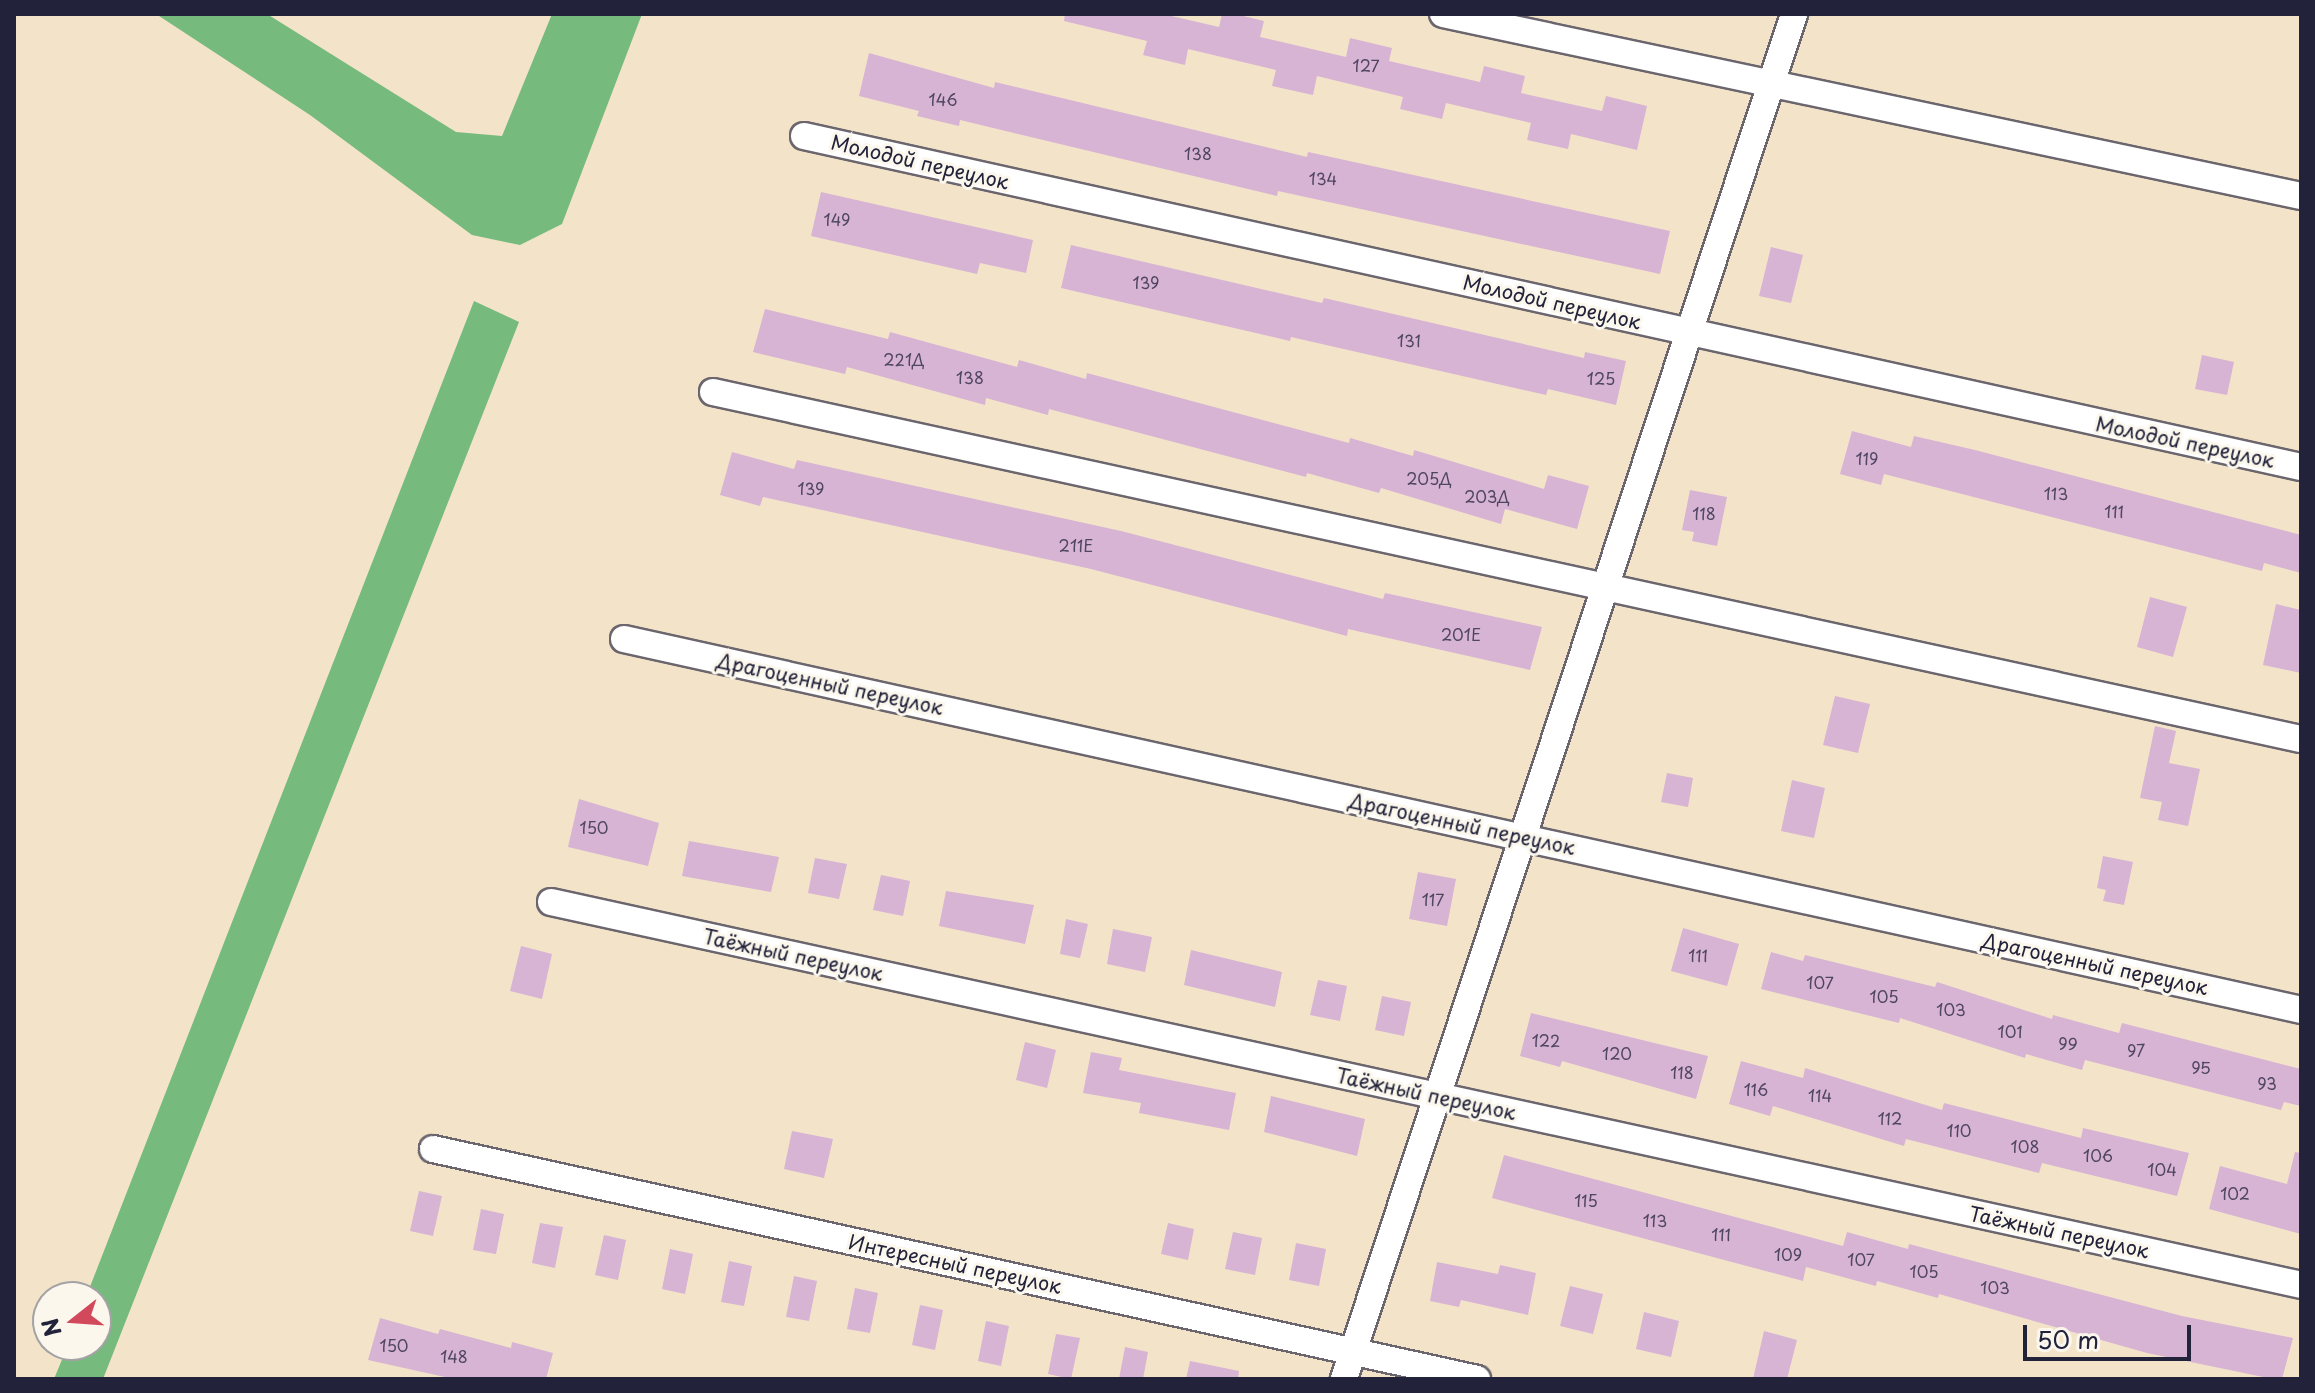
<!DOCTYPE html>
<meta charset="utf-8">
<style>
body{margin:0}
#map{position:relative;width:2315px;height:1393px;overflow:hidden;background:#f3e4c9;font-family:"Playpen Sans",sans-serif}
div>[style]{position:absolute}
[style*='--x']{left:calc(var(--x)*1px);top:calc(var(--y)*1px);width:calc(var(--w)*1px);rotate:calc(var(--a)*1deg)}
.forest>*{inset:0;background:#76ba7e}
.building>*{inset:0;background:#d7b3d4}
.roads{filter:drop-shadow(2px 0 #6b666d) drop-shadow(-2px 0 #6b666d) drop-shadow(0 2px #6b666d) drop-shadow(0 -2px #6b666d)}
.minor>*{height:26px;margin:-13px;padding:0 13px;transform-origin:13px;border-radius:13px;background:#fff}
span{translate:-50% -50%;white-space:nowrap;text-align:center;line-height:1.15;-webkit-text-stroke:6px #fbf7ec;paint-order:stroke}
.number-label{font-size:16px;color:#4f4661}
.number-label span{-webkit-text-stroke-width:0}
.street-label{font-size:20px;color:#22223b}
.frame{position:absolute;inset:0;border:16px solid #22223b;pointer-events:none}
.north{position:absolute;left:32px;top:1281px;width:80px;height:80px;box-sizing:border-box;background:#fbf7ec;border:2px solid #a4a2a5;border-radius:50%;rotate:253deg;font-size:22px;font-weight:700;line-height:32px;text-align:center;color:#22223b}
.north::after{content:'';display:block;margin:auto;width:28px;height:36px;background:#d1495b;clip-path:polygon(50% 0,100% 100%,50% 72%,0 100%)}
.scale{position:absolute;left:2023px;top:1325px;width:168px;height:36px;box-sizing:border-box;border:4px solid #22223b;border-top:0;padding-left:10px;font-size:24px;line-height:28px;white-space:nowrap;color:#22223b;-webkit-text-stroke:6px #fbf7ec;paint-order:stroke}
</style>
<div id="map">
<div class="forest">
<i style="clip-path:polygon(156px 14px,267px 14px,456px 132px,502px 136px,552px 14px,642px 14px,562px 224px,520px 245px,472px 235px,310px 115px)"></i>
<i style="clip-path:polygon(474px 301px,519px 322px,103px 1379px,54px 1379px,68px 1345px,96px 1345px,96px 1297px,86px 1297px)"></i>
</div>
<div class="building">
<i style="clip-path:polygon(1065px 14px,1163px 14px,1219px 27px,1222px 14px,1235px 14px,1264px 21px,1260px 37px,1346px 57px,1350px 38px,1392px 48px,1389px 61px,1480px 82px,1484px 66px,1525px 76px,1521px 93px,1602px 111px,1606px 96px,1647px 106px,1637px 150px,1571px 134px,1568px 149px,1527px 140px,1531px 123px,1446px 103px,1442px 119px,1400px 109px,1403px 97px,1317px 76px,1313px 95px,1272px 86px,1276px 70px,1188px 49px,1185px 65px,1143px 55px,1147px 41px,1064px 21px)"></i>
<i style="clip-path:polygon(869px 53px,994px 88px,995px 82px,1307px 157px,1308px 152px,1670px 231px,1660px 274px,1278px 191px,1277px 196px,960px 120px,959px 126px,917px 116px,919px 111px,859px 96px)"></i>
<i style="clip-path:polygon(821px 192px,1033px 240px,1026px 273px,980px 263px,977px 274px,811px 236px)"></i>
<i style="clip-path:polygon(1071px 245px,1322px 303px,1324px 298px,1584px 358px,1585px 352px,1626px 361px,1616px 405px,1548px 389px,1546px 395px,1291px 337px,1290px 341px,1061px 288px)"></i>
<i style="clip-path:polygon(1771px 247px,1803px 255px,1791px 303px,1759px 296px)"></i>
<i style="clip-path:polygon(765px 309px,888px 339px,890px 332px,1017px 367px,1019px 360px,1086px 379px,1087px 373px,1349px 443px,1350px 438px,1413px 456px,1414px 450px,1544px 489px,1548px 475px,1589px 486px,1577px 529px,1505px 509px,1501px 524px,1381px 488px,1379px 493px,1307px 473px,1306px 477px,1049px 409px,1048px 415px,986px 398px,985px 405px,847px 367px,845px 374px,753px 352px)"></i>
<i style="clip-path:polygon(2202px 355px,2234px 362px,2227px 395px,2195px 389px)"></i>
<i style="clip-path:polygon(1852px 431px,1911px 447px,1914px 436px,1975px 450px,2301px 535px,2301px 573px,2264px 563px,2262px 571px,1884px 474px,1881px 485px,1840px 474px)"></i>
<i style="clip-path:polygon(732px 452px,794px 469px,797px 460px,1121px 531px,1383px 599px,1385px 593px,1542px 627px,1530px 670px,1348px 629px,1347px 636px,1091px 569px,763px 497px,760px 506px,720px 495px)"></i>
<i style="clip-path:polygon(1690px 490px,1727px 497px,1717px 546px,1692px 541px,1694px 532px,1682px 530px)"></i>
<i style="clip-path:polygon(2150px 597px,2187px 607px,2173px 657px,2137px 647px)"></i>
<i style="clip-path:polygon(2276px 604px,2301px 610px,2301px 673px,2263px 665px)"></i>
<i style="clip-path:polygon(1835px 696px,1870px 704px,1858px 753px,1823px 745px)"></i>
<i style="clip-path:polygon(2155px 726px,2176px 731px,2169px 763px,2200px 769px,2188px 826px,2158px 820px,2162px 802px,2140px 798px)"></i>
<i style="clip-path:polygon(1667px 773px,1693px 778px,1688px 807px,1661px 802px)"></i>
<i style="clip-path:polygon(1792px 780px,1825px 788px,1814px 838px,1781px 831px)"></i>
<i style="clip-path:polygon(579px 799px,659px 823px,648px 866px,568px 847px)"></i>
<i style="clip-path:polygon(689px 841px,779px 857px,771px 892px,682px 876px)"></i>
<i style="clip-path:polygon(2103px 856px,2133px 862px,2124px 905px,2103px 901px,2106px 890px,2097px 888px)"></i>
<i style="clip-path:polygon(815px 858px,847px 864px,839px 899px,808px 893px)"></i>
<i style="clip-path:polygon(1418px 872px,1456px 879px,1447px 926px,1409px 919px)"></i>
<i style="clip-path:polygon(881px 875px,910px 881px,903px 916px,873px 910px)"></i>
<i style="clip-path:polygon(946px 891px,1034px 905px,1025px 944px,939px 926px)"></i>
<i style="clip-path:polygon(1066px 919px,1088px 924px,1080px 958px,1060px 954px)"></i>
<i style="clip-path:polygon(1683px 928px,1739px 944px,1727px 986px,1671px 971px)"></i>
<i style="clip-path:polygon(1113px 929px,1152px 937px,1145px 972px,1107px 964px)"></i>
<i style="clip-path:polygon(521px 946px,552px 954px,542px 999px,510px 991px)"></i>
<i style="clip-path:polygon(1191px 950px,1282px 972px,1275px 1007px,1184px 985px)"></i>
<i style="clip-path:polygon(1771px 952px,1803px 961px,1805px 955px,1935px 987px,1937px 982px,2052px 1019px,2053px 1015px,2119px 1033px,2122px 1023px,2301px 1069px,2301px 1106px,2284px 1102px,2281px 1110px,2085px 1060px,2082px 1070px,2026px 1054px,2025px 1058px,1900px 1018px,1899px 1023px,1761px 989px)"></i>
<i style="clip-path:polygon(1318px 980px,1347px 986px,1340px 1021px,1310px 1015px)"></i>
<i style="clip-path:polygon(1382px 996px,1411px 1002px,1404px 1036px,1375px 1030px)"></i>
<i style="clip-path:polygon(1531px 1013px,1708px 1056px,1696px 1099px,1562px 1061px,1560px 1067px,1520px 1056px)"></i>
<i style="clip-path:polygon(1025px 1042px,1056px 1050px,1047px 1088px,1016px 1080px)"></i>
<i style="clip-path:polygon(1091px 1052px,1122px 1058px,1119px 1070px,1236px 1093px,1229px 1130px,1139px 1113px,1141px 1103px,1083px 1093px)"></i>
<i style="clip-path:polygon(1741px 1061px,1803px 1078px,1805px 1068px,1942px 1110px,1944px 1103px,2081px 1138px,2083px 1128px,2189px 1153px,2177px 1196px,2042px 1163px,2039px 1173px,1906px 1139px,1904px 1146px,1773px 1106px,1770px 1116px,1729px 1104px)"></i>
<i style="clip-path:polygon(1271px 1096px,1365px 1119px,1357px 1156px,1264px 1132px)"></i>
<i style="clip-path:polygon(792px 1131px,833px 1139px,824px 1178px,784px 1169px)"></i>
<i style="clip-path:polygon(2295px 1152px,2301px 1153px,2301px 1234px,2209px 1209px,2220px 1166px,2287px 1184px)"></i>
<i style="clip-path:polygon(1504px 1155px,1843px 1246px,1847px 1232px,1908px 1249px,1909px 1244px,2182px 1316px,2293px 1338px,2282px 1379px,2273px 1379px,2147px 1353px,1939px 1294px,1938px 1298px,1877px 1281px,1876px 1286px,1806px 1267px,1803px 1281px,1492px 1198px)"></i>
<i style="clip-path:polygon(419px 1191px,442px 1196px,433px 1236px,410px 1231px)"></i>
<i style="clip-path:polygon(481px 1209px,504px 1214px,496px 1254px,473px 1250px)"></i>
<i style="clip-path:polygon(540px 1223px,563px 1227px,555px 1268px,532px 1263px)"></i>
<i style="clip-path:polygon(1168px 1223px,1194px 1229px,1188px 1260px,1161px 1254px)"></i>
<i style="clip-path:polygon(1233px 1232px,1262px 1238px,1255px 1275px,1225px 1269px)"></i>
<i style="clip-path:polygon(604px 1235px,626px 1240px,618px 1280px,595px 1275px)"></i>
<i style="clip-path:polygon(1296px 1243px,1326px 1249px,1319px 1286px,1289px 1280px)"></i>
<i style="clip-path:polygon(670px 1249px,693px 1254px,685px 1294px,662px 1289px)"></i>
<i style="clip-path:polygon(729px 1261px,752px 1266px,744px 1306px,721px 1302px)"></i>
<i style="clip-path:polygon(1437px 1262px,1498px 1274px,1500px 1265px,1536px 1273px,1528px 1315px,1461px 1300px,1459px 1307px,1430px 1301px)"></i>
<i style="clip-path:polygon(794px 1276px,817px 1281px,809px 1321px,786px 1317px)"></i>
<i style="clip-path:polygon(1570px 1286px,1603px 1294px,1593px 1334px,1560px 1326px)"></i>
<i style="clip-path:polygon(855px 1288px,878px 1293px,870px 1333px,847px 1329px)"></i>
<i style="clip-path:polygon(920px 1305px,943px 1310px,935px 1350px,912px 1345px)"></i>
<i style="clip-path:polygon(1644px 1312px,1679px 1321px,1671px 1357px,1636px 1349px)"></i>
<i style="clip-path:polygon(380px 1318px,438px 1334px,440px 1329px,511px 1348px,512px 1342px,553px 1353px,546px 1379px,454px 1379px,368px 1360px)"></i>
<i style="clip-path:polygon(986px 1321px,1009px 1326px,1001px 1366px,978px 1361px)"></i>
<i style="clip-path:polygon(1764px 1331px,1797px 1340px,1787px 1379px,1753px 1379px)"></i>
<i style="clip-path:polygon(1056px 1334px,1080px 1338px,1071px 1379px,1048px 1374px)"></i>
<i style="clip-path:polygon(1125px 1347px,1148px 1352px,1143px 1379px,1119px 1379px)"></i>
<i style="clip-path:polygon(1190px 1361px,1239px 1371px,1238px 1379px,1186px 1379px)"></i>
</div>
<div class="roads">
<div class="minor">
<i style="--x:1443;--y:14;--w:877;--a:11.98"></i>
<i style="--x:804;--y:136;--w:1533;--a:12.47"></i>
<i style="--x:713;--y:392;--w:1625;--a:12.33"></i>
<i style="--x:624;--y:639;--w:1718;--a:12.47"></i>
<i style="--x:551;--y:902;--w:1791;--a:12.34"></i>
<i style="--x:433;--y:1149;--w:1069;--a:12.42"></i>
<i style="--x:1344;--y:1379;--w:1437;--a:-71.75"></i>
</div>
</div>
<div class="number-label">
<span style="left:1366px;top:65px">127</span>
<span style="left:943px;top:99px">146</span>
<span style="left:1198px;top:153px">138</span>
<span style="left:1323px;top:178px">134</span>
<span style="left:837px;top:219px">149</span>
<span style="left:1146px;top:282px">139</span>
<span style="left:1409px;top:340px">131</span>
<span style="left:904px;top:359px">221Д</span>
<span style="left:970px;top:377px">138</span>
<span style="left:1601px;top:378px">125</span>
<span style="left:1867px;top:458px">119</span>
<span style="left:1429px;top:478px">205Д</span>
<span style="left:811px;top:488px">139</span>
<span style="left:2056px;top:493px">113</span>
<span style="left:1487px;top:496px">203Д</span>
<span style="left:2114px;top:511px">111</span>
<span style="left:1704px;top:513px">118</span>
<span style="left:1076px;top:545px">211Е</span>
<span style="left:1461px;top:634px">201Е</span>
<span style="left:594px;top:827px">150</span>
<span style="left:1433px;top:899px">117</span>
<span style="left:1698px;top:955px">111</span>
<span style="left:1820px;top:982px">107</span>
<span style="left:1884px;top:996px">105</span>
<span style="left:1951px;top:1009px">103</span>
<span style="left:2010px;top:1031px">101</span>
<span style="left:1546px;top:1040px">122</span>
<span style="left:2068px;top:1043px">99</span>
<span style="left:2136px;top:1050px">97</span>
<span style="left:1617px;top:1053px">120</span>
<span style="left:2201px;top:1067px">95</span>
<span style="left:1682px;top:1072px">118</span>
<span style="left:2267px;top:1083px">93</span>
<span style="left:1756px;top:1089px">116</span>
<span style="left:1820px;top:1095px">114</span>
<span style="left:1890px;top:1118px">112</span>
<span style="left:1959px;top:1130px">110</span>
<span style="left:2025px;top:1146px">108</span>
<span style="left:2098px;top:1155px">106</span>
<span style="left:2162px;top:1169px">104</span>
<span style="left:2235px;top:1193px">102</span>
<span style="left:1586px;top:1200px">115</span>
<span style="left:1655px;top:1220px">113</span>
<span style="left:1721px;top:1234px">111</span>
<span style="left:1788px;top:1254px">109</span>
<span style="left:1861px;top:1259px">107</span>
<span style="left:1924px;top:1271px">105</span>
<span style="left:1995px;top:1287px">103</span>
<span style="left:394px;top:1345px">150</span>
<span style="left:454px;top:1356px">148</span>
</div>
<div class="street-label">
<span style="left:920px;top:162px;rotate:13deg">Молодой переулок</span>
<span style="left:1552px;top:302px;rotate:13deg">Молодой переулок</span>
<span style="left:2185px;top:442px;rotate:12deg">Молодой переулок</span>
<span style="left:830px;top:684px;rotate:12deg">Драгоценный переулок</span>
<span style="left:1462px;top:824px;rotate:12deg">Драгоценный переулок</span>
<span style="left:793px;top:955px;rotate:12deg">Таёжный переулок</span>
<span style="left:2095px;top:964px;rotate:12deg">Драгоценный переулок</span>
<span style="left:1426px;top:1094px;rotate:12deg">Таёжный переулок</span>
<span style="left:2059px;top:1232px;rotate:12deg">Таёжный переулок</span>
<span style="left:955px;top:1264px;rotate:12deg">Интересный переулок</span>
</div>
<div class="frame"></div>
<div class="north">N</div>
<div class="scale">50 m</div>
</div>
